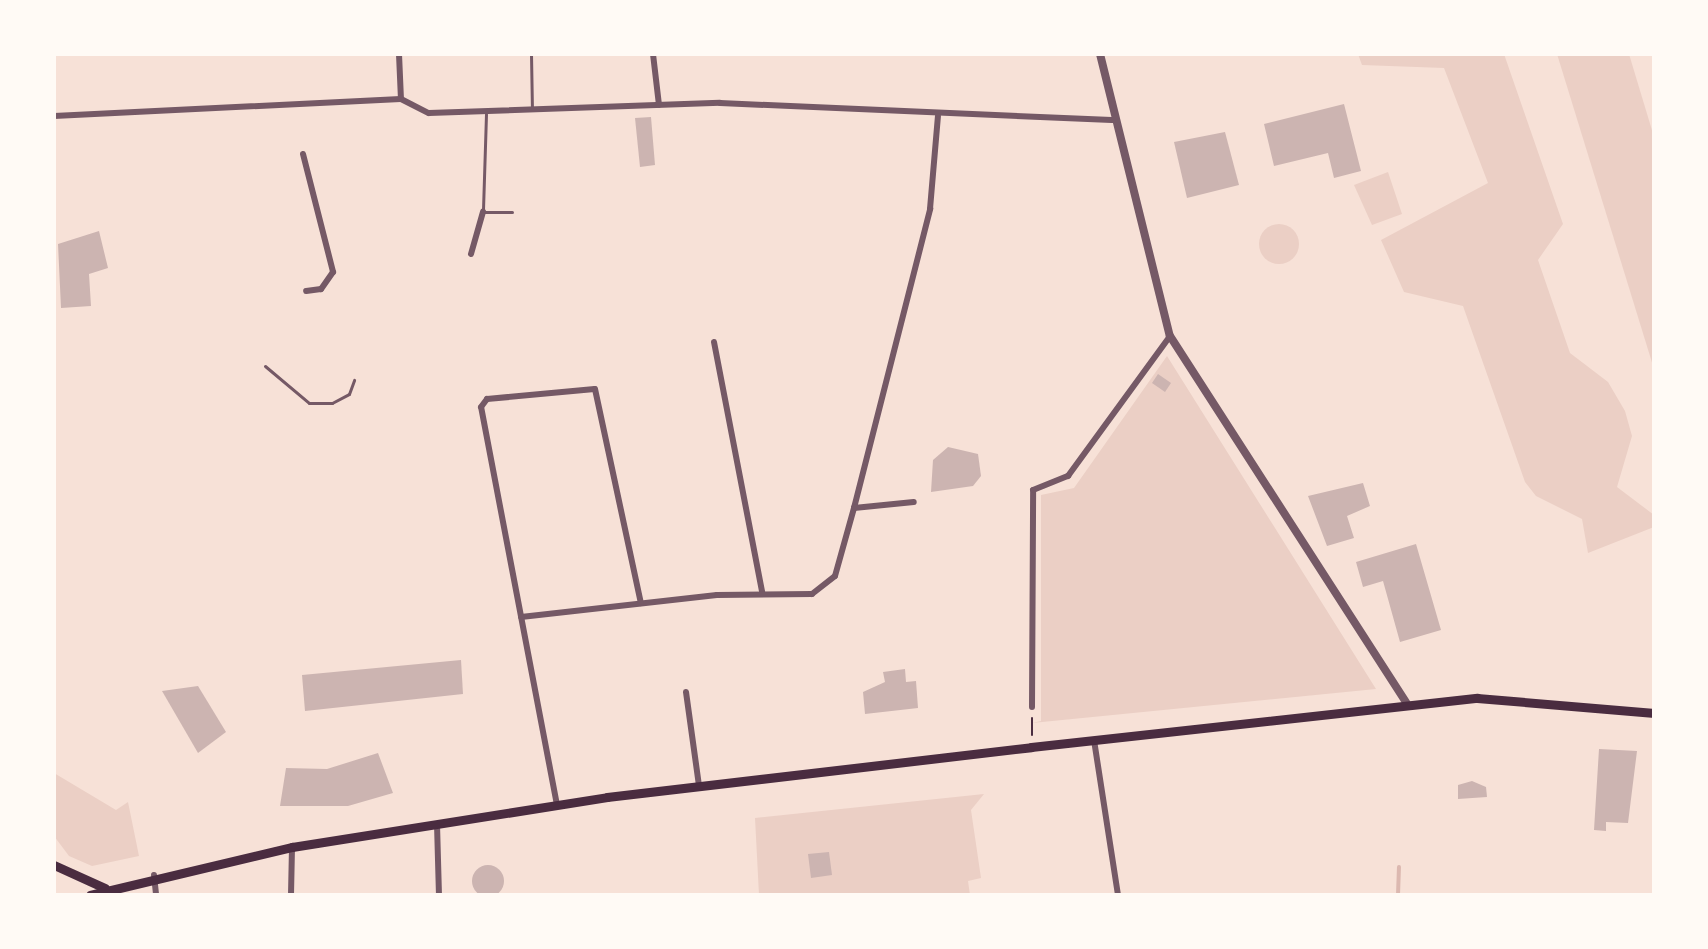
<!DOCTYPE html>
<style>
body{margin:0}
#map{position:relative;width:1708px;height:949px;overflow:hidden;background:#f7e1d7;font-family:Raleway,sans-serif}
div>[style]{position:absolute}
[style*='--x']{left:calc(var(--x)*1px);top:calc(var(--y)*1px);width:calc(var(--w)*1px);rotate:calc(var(--a)*1deg)}
.green>*{inset:0;background:#ebcfc5}
.round{border-radius:50%}
.stream>*{height:4px;margin:-2px;padding:0 2px;transform-origin:2px;border-radius:2px;background:#dcb8b0}
.building>*{inset:0;background:#ccb4b1}
.path>*{height:2px;margin:-1px;padding:0 1px;transform-origin:1px;border-radius:1px;background:#4a2c40}
.service>*{height:3px;margin:-1.5px;padding:0 1.5px;transform-origin:1.5px;border-radius:1.5px;background:#755966}
.minor>*{height:6px;margin:-3px;padding:0 3px;transform-origin:3px;border-radius:3px;background:#755966}
.tertiary>*{height:8px;margin:-4px;padding:0 4px;transform-origin:4px;border-radius:4px;background:#755966}
.secondary>*{height:9px;margin:-4.5px;padding:0 4.5px;transform-origin:4.5px;border-radius:4.5px;background:#4a2c40}
span{translate:-50% -50%;white-space:nowrap;text-align:center;line-height:1.15;-webkit-text-stroke:7px #fffaf5;paint-order:stroke}
.frame{position:absolute;inset:0;border:56px solid #fffaf5;pointer-events:none}
</style>
<div id="map">
<div class="green">
<i style="clip-path:polygon(1358px 54px,1504px 54px,1563px 224px,1538px 260px,1570px 353px,1608px 382px,1625px 411px,1632px 436px,1617px 487px,1654px 515px,1654px 527px,1588px 553px,1582px 519px,1536px 496px,1525px 482px,1463px 306px,1404px 292px,1381px 240px,1488px 183px,1444px 68px,1362px 65px)"></i>
<i style="clip-path:polygon(1557px 54px,1629px 54px,1654px 137px,1654px 369px)"></i>
<i style="clip-path:polygon(1388px 172px,1402px 214px,1372px 225px,1354px 185px)"></i>
<i class="round" style="left:1259px;top:224px;width:40px;height:40px"></i>
<i style="clip-path:polygon(1167px 356px,1376px 689px,1032px 723px,1041px 721px,1041px 495px,1074px 488px)"></i>
<i style="clip-path:polygon(54px 773px,116px 810px,128px 802px,139px 856px,92px 866px,69px 856px,54px 836px)"></i>
<i style="clip-path:polygon(984px 794px,971px 810px,981px 878px,968px 881px,970px 895px,759px 895px,755px 818px)"></i>
</div>
<div class="stream">
<i style="--x:1398;--y:895;--w:28;--a:-88"></i>
</div>
<div class="building">
<i style="clip-path:polygon(1344px 104px,1361px 171px,1334px 178px,1328px 153px,1274px 166px,1264px 124px)"></i>
<i style="clip-path:polygon(651px 117px,655px 165px,640px 167px,635px 118px)"></i>
<i style="clip-path:polygon(1225px 132px,1239px 185px,1187px 198px,1174px 142px)"></i>
<i style="clip-path:polygon(99px 231px,108px 268px,89px 274px,91px 306px,61px 308px,58px 244px)"></i>
<i style="clip-path:polygon(1158px 374px,1171px 383px,1165px 392px,1152px 383px)"></i>
<i style="clip-path:polygon(948px 447px,978px 454px,981px 476px,973px 486px,931px 492px,933px 460px)"></i>
<i style="clip-path:polygon(1363px 483px,1370px 506px,1347px 516px,1354px 538px,1327px 546px,1308px 496px)"></i>
<i style="clip-path:polygon(1416px 544px,1441px 630px,1400px 642px,1383px 581px,1363px 587px,1356px 562px)"></i>
<i style="clip-path:polygon(461px 660px,463px 694px,305px 711px,302px 675px)"></i>
<i style="clip-path:polygon(905px 669px,906px 682px,916px 681px,918px 708px,865px 714px,863px 692px,885px 682px,883px 672px)"></i>
<i style="clip-path:polygon(198px 686px,226px 732px,198px 753px,162px 691px)"></i>
<i style="clip-path:polygon(1599px 749px,1637px 751px,1628px 823px,1606px 822px,1606px 831px,1594px 830px)"></i>
<i style="clip-path:polygon(378px 753px,393px 793px,348px 806px,280px 806px,286px 768px,327px 769px)"></i>
<i style="clip-path:polygon(1472px 781px,1486px 787px,1487px 797px,1458px 799px,1458px 785px)"></i>
<i style="clip-path:polygon(829px 852px,832px 875px,811px 878px,808px 854px)"></i>
<i class="round" style="left:472px;top:865px;width:32px;height:32px"></i>
</div>
<div class="path">
<i style="--x:1032;--y:735;--w:17;--a:-90"></i>
</div>
<div class="service">
<i style="--x:531;--y:54;--w:55;--a:89"></i>
<i style="--x:486;--y:114;--w:98;--a:91.8"></i>
<i style="--x:483;--y:212;--w:29;--a:0"></i>
<i style="--x:265;--y:366;--w:57;--a:40.1"></i>
<i style="--x:309;--y:403;--w:23;--a:0"></i>
<i style="--x:332;--y:403;--w:19;--a:-28"></i>
<i style="--x:349;--y:394;--w:15;--a:-70"></i>
</div>
<div class="minor">
<i style="--x:399;--y:54;--w:45;--a:87.5"></i>
<i style="--x:653;--y:54;--w:51;--a:83.3"></i>
<i style="--x:54;--y:116;--w:347;--a:-2.8"></i>
<i style="--x:401;--y:99;--w:31;--a:27"></i>
<i style="--x:429;--y:113;--w:291;--a:-2"></i>
<i style="--x:720;--y:103;--w:392;--a:2.5"></i>
<i style="--x:303;--y:154;--w:122;--a:75.7"></i>
<i style="--x:333;--y:272;--w:21;--a:125"></i>
<i style="--x:321;--y:289;--w:15;--a:172"></i>
<i style="--x:471;--y:254;--w:44;--a:-74.1"></i>
<i style="--x:714;--y:342;--w:255;--a:79.1"></i>
<i style="--x:854;--y:508;--w:309;--a:-75.7"></i>
<i style="--x:930;--y:209;--w:93;--a:-85.1"></i>
<i style="--x:521;--y:617;--w:197;--a:-6.4"></i>
<i style="--x:717;--y:595;--w:95;--a:-0.6"></i>
<i style="--x:812;--y:594;--w:29;--a:-38"></i>
<i style="--x:835;--y:576;--w:71;--a:-74.4"></i>
<i style="--x:854;--y:508;--w:60;--a:-5.7"></i>
<i style="--x:686;--y:692;--w:95;--a:82.1"></i>
<i style="--x:1032;--y:707;--w:217;--a:-89.7"></i>
<i style="--x:1033;--y:490;--w:38;--a:-22"></i>
<i style="--x:1068;--y:476;--w:173;--a:-53.9"></i>
<i style="--x:1094;--y:740;--w:157;--a:81.2"></i>
<i style="--x:557;--y:805;--w:405;--a:-100.8"></i>
<i style="--x:481;--y:407;--w:10;--a:-53"></i>
<i style="--x:487;--y:399;--w:108;--a:-5.3"></i>
<i style="--x:595;--y:389;--w:219;--a:77.9"></i>
<i style="--x:437;--y:824;--w:71;--a:88.4"></i>
<i style="--x:154;--y:875;--w:20;--a:84"></i>
<i style="--x:291;--y:895;--w:48;--a:-88.8"></i>
</div>
<div class="tertiary">
<i style="--x:1100;--y:54;--w:291;--a:76.1"></i>
<i style="--x:1170;--y:336;--w:438;--a:57.2"></i>
</div>
<div class="secondary">
<i style="--x:54;--y:865;--w:56;--a:24.3"></i>
<i style="--x:90;--y:895;--w:208;--a:-13.4"></i>
<i style="--x:292;--y:847;--w:319;--a:-9"></i>
<i style="--x:607;--y:797;--w:427;--a:-6.7"></i>
<i style="--x:1031;--y:747;--w:449;--a:-6.3"></i>
<i style="--x:1477;--y:698;--w:178;--a:4.8"></i>
</div>
<div class="frame"></div>
</div>
